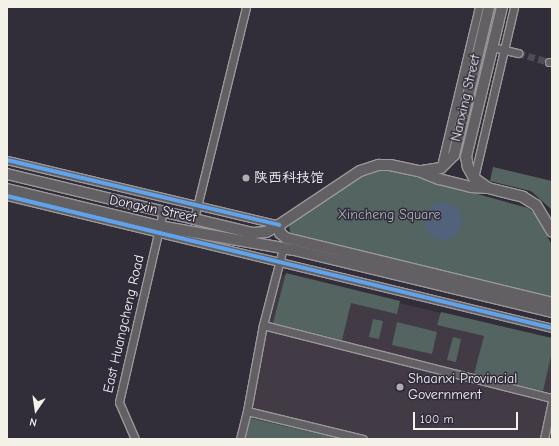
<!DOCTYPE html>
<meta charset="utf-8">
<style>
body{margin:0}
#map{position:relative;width:559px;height:446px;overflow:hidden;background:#312e39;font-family:"Comic Neue","LXGW WenKai TC",sans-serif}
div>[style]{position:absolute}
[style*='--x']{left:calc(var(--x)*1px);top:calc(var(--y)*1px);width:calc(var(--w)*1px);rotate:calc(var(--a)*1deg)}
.built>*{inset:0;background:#423b46}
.green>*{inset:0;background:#546461}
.water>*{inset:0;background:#52627a}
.round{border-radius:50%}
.street-tunnel>*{height:7px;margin-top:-3.5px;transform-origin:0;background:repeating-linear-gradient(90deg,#4e4b53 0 7px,transparent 0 10.5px)}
.roads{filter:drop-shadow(1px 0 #9a989b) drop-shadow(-1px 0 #9a989b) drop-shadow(0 1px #9a989b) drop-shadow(0 -1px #9a989b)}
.street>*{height:7px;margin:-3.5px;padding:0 3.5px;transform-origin:3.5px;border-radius:3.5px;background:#626063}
.secondary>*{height:10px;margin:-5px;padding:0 5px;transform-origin:5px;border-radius:5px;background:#626063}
.cycleway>*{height:4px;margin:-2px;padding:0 2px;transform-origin:2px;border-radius:2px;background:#60a3ed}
.dots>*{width:11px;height:11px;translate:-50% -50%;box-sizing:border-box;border:2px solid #2f2a3d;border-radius:50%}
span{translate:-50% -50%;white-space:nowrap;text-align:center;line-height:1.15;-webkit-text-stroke:3px #2f2a3d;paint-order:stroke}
.street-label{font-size:14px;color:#f4f1e8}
.poi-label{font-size:14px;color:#f4f1e8}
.left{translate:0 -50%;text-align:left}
.park-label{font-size:14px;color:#afb6ae}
.frame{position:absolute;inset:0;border:8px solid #f4f1e8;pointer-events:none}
.north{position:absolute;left:16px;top:390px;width:40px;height:40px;-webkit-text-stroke:3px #2f2a3d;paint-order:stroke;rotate:193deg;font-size:11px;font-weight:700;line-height:16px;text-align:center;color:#f4f1e8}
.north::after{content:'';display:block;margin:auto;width:14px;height:18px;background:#f4f1e8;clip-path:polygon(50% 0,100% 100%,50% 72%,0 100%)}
.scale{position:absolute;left:413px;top:412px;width:105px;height:18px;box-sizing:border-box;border:2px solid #f4f1e8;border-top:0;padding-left:5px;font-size:12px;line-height:14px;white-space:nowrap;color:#f4f1e8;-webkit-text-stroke:3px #2f2a3d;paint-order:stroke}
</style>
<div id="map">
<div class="built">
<i style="clip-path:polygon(271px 272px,552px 340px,551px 439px,237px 439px)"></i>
</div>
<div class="green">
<i style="clip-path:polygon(493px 167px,552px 181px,552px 210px,531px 191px,490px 181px)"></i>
<i style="clip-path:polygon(383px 170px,394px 171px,528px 208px,535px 214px,552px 245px,552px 297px,291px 236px,289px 227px,291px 224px,365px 173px)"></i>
<i style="clip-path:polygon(286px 273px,400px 301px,397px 314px,351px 303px,342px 340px,273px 323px)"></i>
<i style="clip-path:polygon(441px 312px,552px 338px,552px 352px,543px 391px,474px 374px,484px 336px,437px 325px)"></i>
<i style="clip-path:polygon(373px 319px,383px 321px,379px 339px,369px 337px)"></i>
<i style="clip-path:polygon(397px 322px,437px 332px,432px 354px,392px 345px)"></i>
<i style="clip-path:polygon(453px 337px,461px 339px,456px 362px,447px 360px)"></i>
<i style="clip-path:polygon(250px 418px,341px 439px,245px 439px)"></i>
</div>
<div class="water">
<i class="round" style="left:424px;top:202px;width:38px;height:38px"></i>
</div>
<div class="street-tunnel">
<i style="--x:518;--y:53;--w:32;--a:16"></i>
</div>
<div class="roads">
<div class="street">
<i style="--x:492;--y:47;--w:27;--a:13"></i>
<i style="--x:549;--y:62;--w:3;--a:0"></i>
<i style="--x:7;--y:160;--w:280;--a:13.4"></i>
<i style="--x:441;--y:166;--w:163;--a:-76.6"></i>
<i style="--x:474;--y:178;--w:176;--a:-76.8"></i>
<i style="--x:7;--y:196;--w:561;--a:13.61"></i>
<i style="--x:194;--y:219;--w:218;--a:-76.2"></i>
<i style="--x:263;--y:325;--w:298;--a:14.2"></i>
<i style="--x:247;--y:411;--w:119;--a:13.6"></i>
<i style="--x:135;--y:439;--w:40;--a:-113.4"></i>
<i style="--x:119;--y:402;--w:195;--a:-77"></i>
<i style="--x:240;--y:439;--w:29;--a:-76"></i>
<i style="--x:247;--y:411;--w:87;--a:-79.5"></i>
<i style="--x:263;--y:325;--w:80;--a:-75.4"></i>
<i style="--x:544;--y:439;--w:38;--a:-78"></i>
</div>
<div class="secondary">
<i style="--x:422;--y:171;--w:19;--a:-9"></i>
<i style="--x:441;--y:168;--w:18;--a:-45"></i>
<i style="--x:454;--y:155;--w:152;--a:-76.7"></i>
<i style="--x:7;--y:174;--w:253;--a:13.5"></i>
<i style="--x:253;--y:233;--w:13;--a:-4"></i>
<i style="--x:266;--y:232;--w:15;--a:-28"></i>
<i style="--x:279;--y:225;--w:97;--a:-33.7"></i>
<i style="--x:360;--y:171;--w:20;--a:-18"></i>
<i style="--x:379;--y:165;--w:11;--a:0"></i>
<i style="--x:390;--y:165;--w:30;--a:12"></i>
<i style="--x:419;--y:171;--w:22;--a:22"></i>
<i style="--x:439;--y:179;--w:33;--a:14"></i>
<i style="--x:471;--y:187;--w:17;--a:3"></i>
<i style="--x:488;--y:188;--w:36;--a:14"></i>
<i style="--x:523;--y:197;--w:15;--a:32"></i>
<i style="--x:536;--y:205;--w:31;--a:59"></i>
<i style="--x:488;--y:188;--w:17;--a:-144"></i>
<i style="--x:474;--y:178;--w:13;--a:-119"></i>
<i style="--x:468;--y:167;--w:10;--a:-101"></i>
<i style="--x:466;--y:157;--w:154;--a:-76.5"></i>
<i style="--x:7;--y:189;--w:156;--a:13.7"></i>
<i style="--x:159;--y:226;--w:137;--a:10.1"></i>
<i style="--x:294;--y:250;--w:265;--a:13.5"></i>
<i style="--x:279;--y:225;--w:8;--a:83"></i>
<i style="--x:280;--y:233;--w:8;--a:40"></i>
<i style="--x:286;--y:238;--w:274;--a:13.7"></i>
</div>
</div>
<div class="cycleway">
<i style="--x:7;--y:160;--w:280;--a:13.4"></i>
<i style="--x:7;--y:196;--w:561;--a:13.61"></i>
</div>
<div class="dots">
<i style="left:246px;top:178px;background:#b0adab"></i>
<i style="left:400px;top:387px;background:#b0adab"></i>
</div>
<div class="street-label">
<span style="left:466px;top:98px;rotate:-77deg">Nanxing Street</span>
<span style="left:153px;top:209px;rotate:12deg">Dongxin Street</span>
<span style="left:124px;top:324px;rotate:-77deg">East Huangcheng Road</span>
</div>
<div class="poi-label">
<span class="left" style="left:254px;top:178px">陕西科技馆</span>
<span class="left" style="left:408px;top:387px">Shaanxi Provincial<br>Government</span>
</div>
<div class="park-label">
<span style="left:389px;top:215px">Xincheng Square</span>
</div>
<div class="frame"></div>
<div class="north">N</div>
<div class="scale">100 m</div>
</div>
